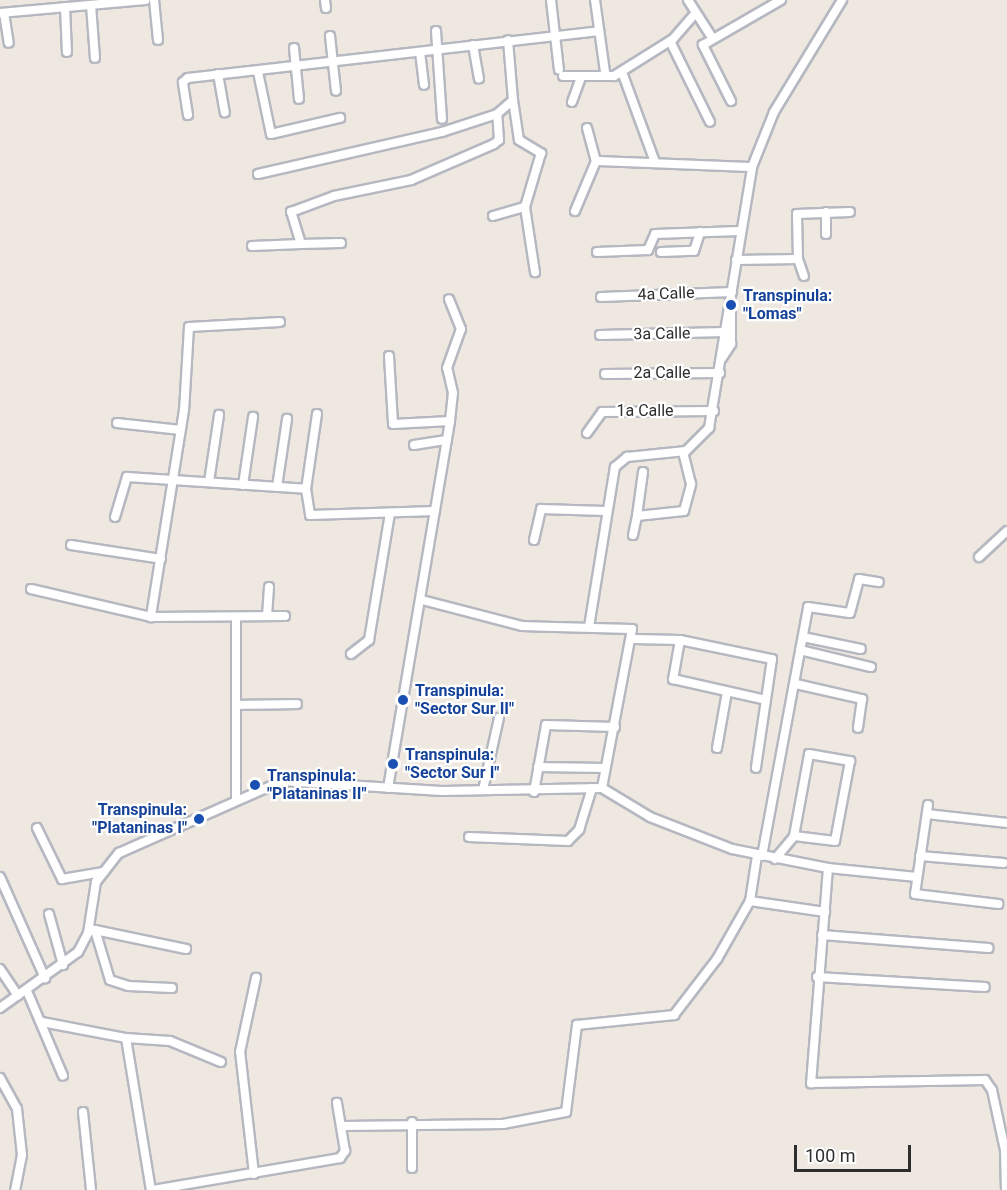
<!DOCTYPE html>
<html>
<head>
<meta charset="utf-8">
<style>
	body { margin:0 }
	#map { position:relative; width:1007px; height:1190px; overflow:hidden; background:#eee8e1; font-family:Roboto,sans-serif }
	div>[style] { position:absolute }
	.roads { filter:drop-shadow(2px 0 #b5b8c0) drop-shadow(-2px 0 #b5b8c0) drop-shadow(0 2px #b5b8c0) drop-shadow(0 -2px #b5b8c0) }
	.minor>* { height:8px; margin:-4px; padding:0 4px; transform-origin:4px; border-radius:4px; background:#fff }
	.dots>* { width:16px; height:16px; translate:-50% -50%; box-sizing:border-box; border:3px solid #fff; border-radius:50% }
	span { translate:-50% -50%; white-space:nowrap; text-align:center; line-height:1.15; -webkit-text-stroke:4.5px #fff; paint-order:stroke }
	.street-label { font-size:16px; color:#2e2e2e }
	.transit-label { font-size:16px; color:#164399; font-weight:700 }
	.left { translate:0 -50%; text-align:left }
	.right { translate:-100% -50%; text-align:right }
	.scale { position:absolute; left:794px; top:1145px; width:117px; height:27px; box-sizing:border-box; border:3px solid #2e2e2e; border-top:0; padding-left:8px; font-size:18px; line-height:21px; white-space:nowrap; color:#2e2e2e; -webkit-text-stroke:4px #fff; paint-order:stroke }
</style>
</head>
<body>
<div id="map">
	<div class="roads">
		<div class="minor">
			<i style="left:154px;top:0;width:40px;rotate:84.3deg"></i>
			<i style="left:325px;top:0;width:8px;rotate:83deg"></i>
			<i style="left:551px;top:0;width:70px;rotate:83.5deg"></i>
			<i style="left:595px;top:0;width:73px;rotate:82.1deg"></i>
			<i style="left:688px;top:0;width:43px;rotate:57.4deg"></i>
			<i style="left:91px;top:5px;width:53px;rotate:85.7deg"></i>
			<i style="left:65px;top:7px;width:45px;rotate:87.5deg"></i>
			<i style="left:0;top:13px;width:146px;rotate:-5.1deg"></i>
			<i style="left:4px;top:13px;width:30px;rotate:81deg"></i>
			<i style="left:436px;top:31px;width:88px;rotate:86.1deg"></i>
			<i style="left:330px;top:36px;width:55px;rotate:83.8deg"></i>
			<i style="left:670px;top:41px;width:90px;rotate:63.7deg"></i>
			<i style="left:473px;top:45px;width:34px;rotate:80deg"></i>
			<i style="left:294px;top:48px;width:51px;rotate:84.4deg"></i>
			<i style="left:420px;top:52px;width:33px;rotate:83deg"></i>
			<i style="left:258px;top:72px;width:63px;rotate:78.2deg"></i>
			<i style="left:271px;top:134px;width:71px;rotate:-13.1deg"></i>
			<i style="left:622px;top:72px;width:96px;rotate:69.9deg"></i>
			<i style="left:218px;top:74px;width:39px;rotate:80deg"></i>
			<i style="left:563px;top:76px;width:51px"></i>
			<i style="left:614px;top:76px;width:70px;rotate:-32.1deg"></i>
			<i style="left:673px;top:39px;width:32px;rotate:-49deg"></i>
			<i style="left:513px;top:100px;width:40px;rotate:81.5deg"></i>
			<i style="left:519px;top:140px;width:26px;rotate:31deg"></i>
			<i style="left:541px;top:153px;width:56px;rotate:106.5deg"></i>
			<i style="left:525px;top:207px;width:66px;rotate:81.3deg"></i>
			<i style="left:731px;top:101px;width:63px;rotate:-116.6deg"></i>
			<i style="left:703px;top:45px;width:90px;rotate:-30deg"></i>
			<i style="left:572px;top:102px;width:27px;rotate:-70deg"></i>
			<i style="left:188px;top:115px;width:33px;rotate:-99deg"></i>
			<i style="left:183px;top:82px;width:6px;rotate:-39deg"></i>
			<i style="left:188px;top:78px;width:414px;rotate:-6.5deg"></i>
			<i style="left:587px;top:128px;width:34px;rotate:75deg"></i>
			<i style="left:258px;top:174px;width:189px;rotate:-12.9deg"></i>
			<i style="left:442px;top:132px;width:58px;rotate:-18.1deg"></i>
			<i style="left:497px;top:114px;width:21px;rotate:-41deg"></i>
			<i style="left:513px;top:100px;width:60px;rotate:-94.8deg"></i>
			<i style="left:575px;top:211px;width:54px;rotate:-67.2deg"></i>
			<i style="left:596px;top:161px;width:156px;rotate:2.2deg"></i>
			<i style="left:826px;top:212px;width:22px;rotate:90deg"></i>
			<i style="left:493px;top:216px;width:33px;rotate:-16deg"></i>
			<i style="left:301px;top:244px;width:40px;rotate:-1.4deg"></i>
			<i style="left:252px;top:246px;width:49px;rotate:-2.3deg"></i>
			<i style="left:301px;top:244px;width:34px;rotate:-107deg"></i>
			<i style="left:291px;top:212px;width:46px;rotate:-20.4deg"></i>
			<i style="left:334px;top:196px;width:79px;rotate:-11.7deg"></i>
			<i style="left:411px;top:180px;width:90px;rotate:-23.4deg"></i>
			<i style="left:494px;top:144px;width:6px;rotate:-39deg"></i>
			<i style="left:499px;top:140px;width:26px;rotate:-94deg"></i>
			<i style="left:597px;top:252px;width:51px;rotate:-2.2deg"></i>
			<i style="left:648px;top:250px;width:17px;rotate:-66deg"></i>
			<i style="left:655px;top:234px;width:84px;rotate:-2deg"></i>
			<i style="left:661px;top:252px;width:33px;rotate:-2deg"></i>
			<i style="left:694px;top:251px;width:20px;rotate:-72deg"></i>
			<i style="left:798px;top:259px;width:18px;rotate:71deg"></i>
			<i style="left:736px;top:260px;width:62px;rotate:-0.9deg"></i>
			<i style="left:798px;top:259px;width:45px;rotate:-91.3deg"></i>
			<i style="left:797px;top:214px;width:53px;rotate:-2.2deg"></i>
			<i style="left:601px;top:297px;width:131px;rotate:-2.2deg"></i>
			<i style="left:280px;top:322px;width:91px;rotate:176.9deg"></i>
			<i style="left:189px;top:327px;width:83px;rotate:93.4deg"></i>
			<i style="left:184px;top:410px;width:210px;rotate:99.1deg"></i>
			<i style="left:151px;top:617px;width:134px;rotate:-0.4deg"></i>
			<i style="left:600px;top:335px;width:124px;rotate:-1.4deg"></i>
			<i style="left:389px;top:356px;width:68px;rotate:86.6deg"></i>
			<i style="left:393px;top:424px;width:57px;rotate:-3deg"></i>
			<i style="left:722px;top:358px;width:17px;rotate:-57deg"></i>
			<i style="left:731px;top:344px;width:32px;rotate:-90deg"></i>
			<i style="left:605px;top:374px;width:115px;rotate:-0.5deg"></i>
			<i style="left:317px;top:414px;width:76px;rotate:98.3deg"></i>
			<i style="left:306px;top:489px;width:26px;rotate:81deg"></i>
			<i style="left:310px;top:515px;width:125px;rotate:-1.8deg"></i>
			<i style="left:117px;top:423px;width:64px;rotate:6.2deg"></i>
			<i style="left:587px;top:433px;width:26px;rotate:-54deg"></i>
			<i style="left:602px;top:412px;width:112px;rotate:-0.5deg"></i>
			<i style="left:414px;top:445px;width:33px;rotate:-9deg"></i>
			<i style="left:643px;top:472px;width:44px;rotate:97.8deg"></i>
			<i style="left:637px;top:516px;width:47px;rotate:-6.1deg"></i>
			<i style="left:684px;top:511px;width:28px;rotate:-75deg"></i>
			<i style="left:691px;top:484px;width:33px;rotate:-104deg"></i>
			<i style="left:209px;top:482px;width:68px;rotate:-81.5deg"></i>
			<i style="left:243px;top:485px;width:69px;rotate:-81.6deg"></i>
			<i style="left:277px;top:487px;width:69px;rotate:-81.6deg"></i>
			<i style="left:115px;top:517px;width:42px;rotate:-73.3deg"></i>
			<i style="left:127px;top:477px;width:179px;rotate:3.8deg"></i>
			<i style="left:633px;top:535px;width:19px;rotate:-78deg"></i>
			<i style="left:534px;top:540px;width:32px;rotate:-77deg"></i>
			<i style="left:541px;top:509px;width:64px;rotate:1.8deg"></i>
			<i style="left:71px;top:545px;width:91px;rotate:8.8deg"></i>
			<i style="left:979px;top:557px;width:38px;rotate:-43deg"></i>
			<i style="left:31px;top:589px;width:123px;rotate:13.1deg"></i>
			<i style="left:422px;top:600px;width:103px;rotate:14.6deg"></i>
			<i style="left:522px;top:626px;width:110px;rotate:1.6deg"></i>
			<i style="left:632px;top:629px;width:162px;rotate:100.7deg"></i>
			<i style="left:267px;top:616px;width:29px;rotate:-86deg"></i>
			<i style="left:236px;top:618px;width:180px;rotate:90deg"></i>
			<i style="left:589px;top:627px;width:162px;rotate:-80.8deg"></i>
			<i style="left:615px;top:467px;width:16px;rotate:-40deg"></i>
			<i style="left:627px;top:457px;width:59px;rotate:-5.8deg"></i>
			<i style="left:686px;top:451px;width:33px;rotate:-45deg"></i>
			<i style="left:709px;top:428px;width:265px;rotate:-80.6deg"></i>
			<i style="left:752px;top:167px;width:59px;rotate:-68.2deg"></i>
			<i style="left:774px;top:112px;width:131px;rotate:-58.7deg"></i>
			<i style="left:803px;top:637px;width:59px;rotate:11.7deg"></i>
			<i style="left:634px;top:639px;width:46px;rotate:1.2deg"></i>
			<i style="left:680px;top:640px;width:94px;rotate:11.7deg"></i>
			<i style="left:772px;top:659px;width:110px;rotate:98.4deg"></i>
			<i style="left:680px;top:640px;width:40px;rotate:100deg"></i>
			<i style="left:673px;top:679px;width:95px;rotate:12.7deg"></i>
			<i style="left:800px;top:650px;width:73px;rotate:13.5deg"></i>
			<i style="left:351px;top:654px;width:23px;rotate:-38deg"></i>
			<i style="left:369px;top:640px;width:129px;rotate:-80.6deg"></i>
			<i style="left:796px;top:684px;width:68px;rotate:12.8deg"></i>
			<i style="left:862px;top:699px;width:29px;rotate:98deg"></i>
			<i style="left:236px;top:705px;width:61px;rotate:-0.9deg"></i>
			<i style="left:717px;top:748px;width:57px;rotate:-79.9deg"></i>
			<i style="left:538px;top:767px;width:67px;rotate:0.9deg"></i>
			<i style="left:388px;top:788px;width:372px;rotate:-80.4deg"></i>
			<i style="left:450px;top:421px;width:28px;rotate:-84deg"></i>
			<i style="left:453px;top:393px;width:26px;rotate:-103deg"></i>
			<i style="left:447px;top:368px;width:41px;rotate:-70.3deg"></i>
			<i style="left:461px;top:329px;width:32px;rotate:-112deg"></i>
			<i style="left:483px;top:790px;width:74px;rotate:-77.5deg"></i>
			<i style="left:534px;top:792px;width:68px;rotate:-79.8deg"></i>
			<i style="left:546px;top:725px;width:69px;rotate:1.7deg"></i>
			<i style="left:928px;top:805px;width:90px;rotate:98.3deg"></i>
			<i style="left:915px;top:894px;width:84px;rotate:6.9deg"></i>
			<i style="left:927px;top:814px;width:81px;rotate:6.4deg"></i>
			<i style="left:37px;top:828px;width:57px;rotate:63.9deg"></i>
			<i style="left:62px;top:879px;width:42px;rotate:-9.7deg"></i>
			<i style="left:469px;top:837px;width:99px;rotate:2.3deg"></i>
			<i style="left:568px;top:841px;width:16px;rotate:-45deg"></i>
			<i style="left:579px;top:830px;width:44px;rotate:-72.8deg"></i>
			<i style="left:762px;top:856px;width:253px;rotate:-79.5deg"></i>
			<i style="left:808px;top:607px;width:42px;rotate:8.1deg"></i>
			<i style="left:850px;top:613px;width:35px;rotate:-75deg"></i>
			<i style="left:859px;top:579px;width:20px;rotate:9deg"></i>
			<i style="left:920px;top:856px;width:84px;rotate:4.8deg"></i>
			<i style="left:775px;top:859px;width:30px;rotate:-50deg"></i>
			<i style="left:794px;top:836px;width:83px;rotate:-79.6deg"></i>
			<i style="left:809px;top:754px;width:42px;rotate:9.7deg"></i>
			<i style="left:850px;top:761px;width:81px;rotate:100.6deg"></i>
			<i style="left:835px;top:841px;width:41px;rotate:-173deg"></i>
			<i style="left:828px;top:868px;width:216px;rotate:94.5deg"></i>
			<i style="left:811px;top:1083px;width:174px;rotate:-1deg"></i>
			<i style="left:985px;top:1080px;width:12px;rotate:55deg"></i>
			<i style="left:992px;top:1090px;width:61px;rotate:77.8deg"></i>
			<i style="left:1005px;top:1150px;width:40px;rotate:88.6deg"></i>
			<i style="left:0;top:877px;width:111px;rotate:66deg"></i>
			<i style="left:750px;top:901px;width:76px;rotate:8.3deg"></i>
			<i style="left:49px;top:914px;width:53px;rotate:74.6deg"></i>
			<i style="left:89px;top:929px;width:6px;rotate:9deg"></i>
			<i style="left:95px;top:930px;width:52px;rotate:73.3deg"></i>
			<i style="left:110px;top:980px;width:19px;rotate:18deg"></i>
			<i style="left:128px;top:986px;width:44px;rotate:2.6deg"></i>
			<i style="left:95px;top:930px;width:93px;rotate:11.8deg"></i>
			<i style="left:822px;top:935px;width:167px;rotate:4.5deg"></i>
			<i style="left:0;top:969px;width:32px;rotate:56deg"></i>
			<i style="left:817px;top:977px;width:168px;rotate:3.4deg"></i>
			<i style="left:27px;top:991px;width:92px;rotate:67deg"></i>
			<i style="left:0;top:1008px;width:96px;rotate:-35.7deg"></i>
			<i style="left:78px;top:952px;width:21px;rotate:-62deg"></i>
			<i style="left:88px;top:933px;width:52px;rotate:-81.1deg"></i>
			<i style="left:96px;top:882px;width:37px;rotate:-52deg"></i>
			<i style="left:119px;top:853px;width:178px;rotate:-23.8deg"></i>
			<i style="left:282px;top:781px;width:160px;rotate:3.6deg"></i>
			<i style="left:442px;top:791px;width:160px;rotate:-1.1deg"></i>
			<i style="left:602px;top:788px;width:56px;rotate:31.1deg"></i>
			<i style="left:650px;top:817px;width:88px;rotate:21.3deg"></i>
			<i style="left:732px;top:849px;width:98px;rotate:11.2deg"></i>
			<i style="left:828px;top:868px;width:89px;rotate:5.8deg"></i>
			<i style="left:42px;top:1022px;width:86px;rotate:10.8deg"></i>
			<i style="left:126px;top:1038px;width:44px;rotate:3.9deg"></i>
			<i style="left:170px;top:1041px;width:55px;rotate:22.4deg"></i>
			<i style="left:126px;top:1038px;width:154px;rotate:80.7deg"></i>
			<i style="left:0;top:1078px;width:35px;rotate:61deg"></i>
			<i style="left:17px;top:1109px;width:46px;rotate:83.8deg"></i>
			<i style="left:22px;top:1155px;width:36px;rotate:101deg"></i>
			<i style="left:83px;top:1112px;width:78px;rotate:84.1deg"></i>
			<i style="left:344px;top:1126px;width:159px;rotate:-0.7deg"></i>
			<i style="left:503px;top:1124px;width:64px;rotate:-10.8deg"></i>
			<i style="left:566px;top:1112px;width:88px;rotate:-82.8deg"></i>
			<i style="left:577px;top:1025px;width:98px;rotate:-5.9deg"></i>
			<i style="left:674px;top:1015px;width:71px;rotate:-52.5deg"></i>
			<i style="left:717px;top:959px;width:67px;rotate:-60.4deg"></i>
			<i style="left:750px;top:901px;width:46px;rotate:-81.2deg"></i>
			<i style="left:412px;top:1168px;width:46px;rotate:-90deg"></i>
			<i style="left:254px;top:1174px;width:123px;rotate:-96.5deg"></i>
			<i style="left:240px;top:1052px;width:76px;rotate:-77.8deg"></i>
			<i style="left:153px;top:1190px;width:190px;rotate:-9.7deg"></i>
			<i style="left:340px;top:1158px;width:9px;rotate:-54deg"></i>
			<i style="left:345px;top:1151px;width:49px;rotate:-99.5deg"></i>
		</div>
	</div>
	<div class="dots">
		<i style="left:731px;top:305px;background:#1a4fb4"></i>
		<i style="left:403px;top:700px;background:#1a4fb4"></i>
		<i style="left:393px;top:764px;background:#1a4fb4"></i>
		<i style="left:255px;top:785px;background:#1a4fb4"></i>
		<i style="left:199px;top:819px;background:#1a4fb4"></i>
	</div>
	<div class="street-label">
		<span style="left:666px;top:294px;rotate:-2deg">4a Calle</span>
		<span style="left:662px;top:334px;rotate:-1deg">3a Calle</span>
		<span style="left:662px;top:373px">2a Calle</span>
		<span style="left:645px;top:411px">1a Calle</span>
	</div>
	<div class="transit-label">
		<span class="left" style="left:743px;top:305px">Transpinula:<br>"Lomas"</span>
		<span class="left" style="left:415px;top:700px">Transpinula:<br>"Sector Sur II"</span>
		<span class="left" style="left:405px;top:764px">Transpinula:<br>"Sector Sur I"</span>
		<span class="left" style="left:267px;top:785px">Transpinula:<br>"Plataninas II"</span>
		<span class="right" style="left:187px;top:819px">Transpinula:<br>"Plataninas I"</span>
	</div>
	<div class="scale">100 m</div>
</div>
</body>
</html>
